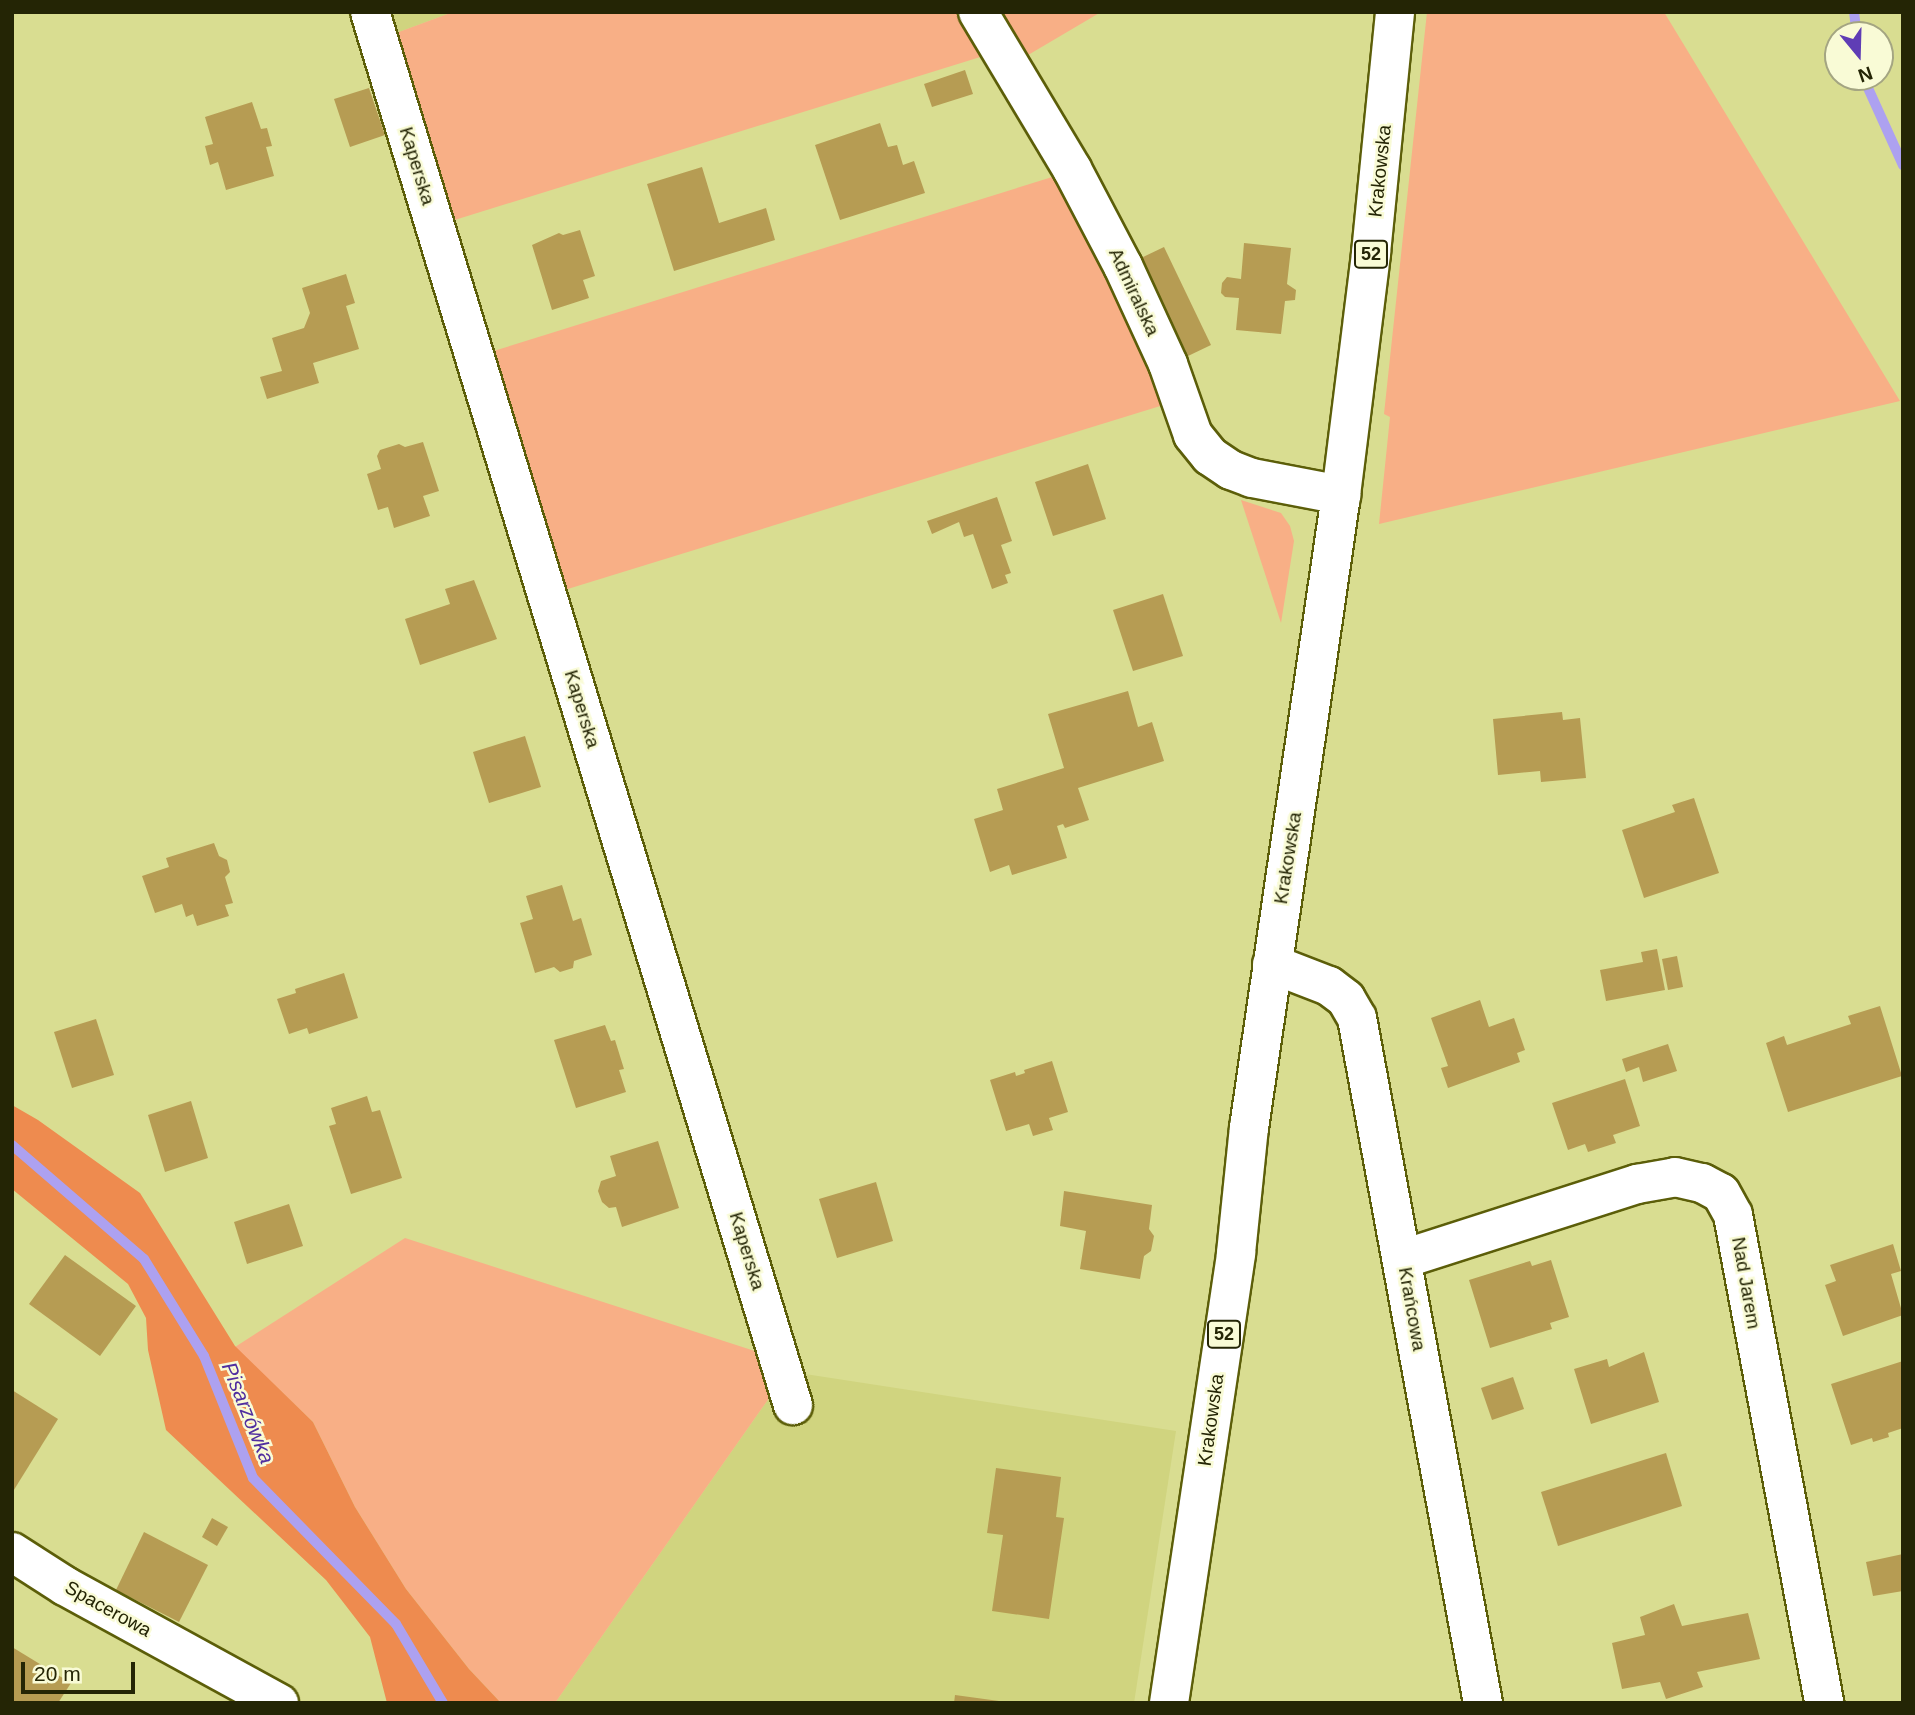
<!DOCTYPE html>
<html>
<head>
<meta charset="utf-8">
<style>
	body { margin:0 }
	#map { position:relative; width:1915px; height:1715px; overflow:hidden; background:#d9dd91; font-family:Arial,sans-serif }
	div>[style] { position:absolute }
	.built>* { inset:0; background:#d0d47f }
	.green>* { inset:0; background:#f8af86 }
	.forest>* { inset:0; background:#ee8b4f }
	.stream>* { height:10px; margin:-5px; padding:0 5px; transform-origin:5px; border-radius:5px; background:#ada1f0 }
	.building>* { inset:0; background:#b69c53 }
	.roads { filter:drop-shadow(2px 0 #5c5e09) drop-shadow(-2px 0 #5c5e09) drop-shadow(0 2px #5c5e09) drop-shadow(0 -2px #5c5e09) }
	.minor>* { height:38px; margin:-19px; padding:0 19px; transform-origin:19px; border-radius:19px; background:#fff }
	.major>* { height:38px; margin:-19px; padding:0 19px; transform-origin:19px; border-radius:19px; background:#fff }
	span { translate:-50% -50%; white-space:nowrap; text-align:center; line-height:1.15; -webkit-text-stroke:5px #f9fbd6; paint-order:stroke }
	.shield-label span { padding:2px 5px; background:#f9fbd6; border:2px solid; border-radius:5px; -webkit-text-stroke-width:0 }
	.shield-label { font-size:18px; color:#242505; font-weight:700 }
	.street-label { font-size:19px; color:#242505 }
	.water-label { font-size:21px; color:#502e9f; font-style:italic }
	.frame { position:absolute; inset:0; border:14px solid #242505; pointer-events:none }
	.north { position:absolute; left:1824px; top:21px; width:70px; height:70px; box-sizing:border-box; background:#f9fbd6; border:2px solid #a4a582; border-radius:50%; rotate:161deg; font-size:19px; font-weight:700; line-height:28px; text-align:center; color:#242505 }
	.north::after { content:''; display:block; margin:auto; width:24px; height:32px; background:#5f3db5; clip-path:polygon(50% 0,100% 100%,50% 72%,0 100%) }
	.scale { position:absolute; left:21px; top:1662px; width:114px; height:32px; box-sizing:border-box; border:4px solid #242505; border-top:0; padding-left:9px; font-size:21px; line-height:24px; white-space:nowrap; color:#242505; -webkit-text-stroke:5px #f9fbd6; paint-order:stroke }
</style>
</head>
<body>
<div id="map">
	<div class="built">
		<i style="clip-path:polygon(380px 12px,453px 12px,388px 36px)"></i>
		<i style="clip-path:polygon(792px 1372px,1176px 1431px,1134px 1703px,555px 1703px,779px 1384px)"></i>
	</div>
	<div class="green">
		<i style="clip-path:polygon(453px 12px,965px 12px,990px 54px,445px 223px,388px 36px)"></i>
		<i style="clip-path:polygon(995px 12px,1101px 12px,1023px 58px)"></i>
		<i style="clip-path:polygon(1427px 12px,1664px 12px,1900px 401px,1379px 524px,1390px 417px,1384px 414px)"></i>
		<i style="clip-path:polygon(1065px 173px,1170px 403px,558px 592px,484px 354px)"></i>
		<i style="clip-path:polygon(1241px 500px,1281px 513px,1290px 526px,1294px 541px,1281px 623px)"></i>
		<i style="clip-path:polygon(405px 1238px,770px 1356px,779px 1384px,555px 1703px,501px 1703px,469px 1669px,406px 1589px,355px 1507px,313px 1422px,235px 1347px)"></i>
	</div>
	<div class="forest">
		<i style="clip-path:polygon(12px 1105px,38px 1120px,140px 1193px,235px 1346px,313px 1422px,355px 1507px,406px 1589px,469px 1669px,501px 1703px,387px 1703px,370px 1637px,326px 1580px,166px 1430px,148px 1350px,146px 1318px,128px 1284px,12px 1189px)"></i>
	</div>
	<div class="stream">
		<i style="left:1854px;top:12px;width:23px;rotate:83deg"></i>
		<i style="left:1863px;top:77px;width:97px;rotate:65.6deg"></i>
		<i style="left:12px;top:1145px;width:174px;rotate:40.8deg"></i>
		<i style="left:144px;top:1259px;width:114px;rotate:58.3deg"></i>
		<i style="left:204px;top:1356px;width:131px;rotate:68.1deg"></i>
		<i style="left:253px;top:1478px;width:204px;rotate:45.6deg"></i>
		<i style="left:396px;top:1624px;width:92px;rotate:59.3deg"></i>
	</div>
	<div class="building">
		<i style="clip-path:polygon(965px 70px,973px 94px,932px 107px,924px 84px)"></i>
		<i style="clip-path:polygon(369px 88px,385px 135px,350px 147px,334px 99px)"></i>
		<i style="clip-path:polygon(252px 102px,261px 129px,267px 128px,272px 146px,266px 147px,274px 176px,226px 190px,218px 162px,210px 165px,205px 146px,213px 144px,205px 117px)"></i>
		<i style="clip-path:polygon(880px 123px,888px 147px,897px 145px,903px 165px,914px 161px,925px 193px,840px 220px,815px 145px)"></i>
		<i style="clip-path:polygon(702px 167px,719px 223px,766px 208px,775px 240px,674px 271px,647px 184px)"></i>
		<i style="clip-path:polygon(580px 230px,595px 276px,583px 280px,589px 298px,552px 310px,532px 245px,559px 233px,563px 235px)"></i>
		<i style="clip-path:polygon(1244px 243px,1291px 248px,1287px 284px,1296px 290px,1295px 300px,1285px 301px,1281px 334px,1236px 330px,1239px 298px,1225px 297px,1221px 293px,1222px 283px,1227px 277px,1241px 279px)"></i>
		<i style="clip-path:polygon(1164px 247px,1211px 345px,1188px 356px,1141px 258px)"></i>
		<i style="clip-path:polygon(346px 274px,355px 303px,346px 306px,359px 349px,313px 363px,319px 383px,267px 399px,260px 377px,282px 371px,272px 338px,304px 328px,310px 313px,302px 288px)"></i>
		<i style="clip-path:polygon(423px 442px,439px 491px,423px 496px,430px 516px,394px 528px,388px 507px,378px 510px,367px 474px,381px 469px,377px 456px,380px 450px,399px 444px,405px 447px)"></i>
		<i style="clip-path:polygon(1088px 464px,1106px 519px,1053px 536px,1035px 482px)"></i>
		<i style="clip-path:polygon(997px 497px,1012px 541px,1001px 545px,1011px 573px,1005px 575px,1008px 583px,992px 589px,973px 534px,964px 537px,959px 522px,932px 534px,927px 521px)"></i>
		<i style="clip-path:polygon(474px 580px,497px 639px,420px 665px,405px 619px,450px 604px,445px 589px)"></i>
		<i style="clip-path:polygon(1163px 594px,1183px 656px,1133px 671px,1113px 610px)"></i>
		<i style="clip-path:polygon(1128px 691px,1138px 727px,1152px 722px,1164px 761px,1078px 788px,1089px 820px,1065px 828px,1063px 824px,1057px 826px,1067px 858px,1012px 875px,1009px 865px,990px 872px,974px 819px,1003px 810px,997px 789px,1064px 768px,1048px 714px)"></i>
		<i style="clip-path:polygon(1562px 712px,1563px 720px,1580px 718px,1586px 778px,1541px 782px,1540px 771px,1498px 775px,1493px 719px)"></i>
		<i style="clip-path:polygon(525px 736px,541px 787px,489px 803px,473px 752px)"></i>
		<i style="clip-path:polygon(1694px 798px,1719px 873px,1644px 898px,1622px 830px,1675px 812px,1672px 805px)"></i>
		<i style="clip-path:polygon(214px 843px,219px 856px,227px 860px,230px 872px,225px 877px,233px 903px,225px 905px,229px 916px,197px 926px,193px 914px,186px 917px,182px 904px,155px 913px,142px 876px,169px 867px,166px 858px)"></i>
		<i style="clip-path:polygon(562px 885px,573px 921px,581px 918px,592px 955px,574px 961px,573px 968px,560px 972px,554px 967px,535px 973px,520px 923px,533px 919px,526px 896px)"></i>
		<i style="clip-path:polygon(1657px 949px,1665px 990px,1606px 1001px,1600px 970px,1643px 962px,1641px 952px)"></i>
		<i style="clip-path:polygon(1677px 956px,1683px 987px,1668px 990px,1662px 959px)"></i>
		<i style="clip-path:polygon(344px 973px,358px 1018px,309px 1034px,307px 1028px,289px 1034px,277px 999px,296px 993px,295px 989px)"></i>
		<i style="clip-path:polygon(1480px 1000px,1489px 1027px,1514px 1018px,1525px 1050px,1517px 1053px,1520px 1062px,1448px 1088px,1441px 1068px,1448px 1066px,1431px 1018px)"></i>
		<i style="clip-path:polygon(1880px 1006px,1902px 1076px,1788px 1112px,1766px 1043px,1784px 1036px,1787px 1045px,1851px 1024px,1848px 1016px)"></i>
		<i style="clip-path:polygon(96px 1019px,114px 1075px,72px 1088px,54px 1032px)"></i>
		<i style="clip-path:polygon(605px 1025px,611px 1041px,615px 1040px,624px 1069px,619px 1070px,626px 1092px,576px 1108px,554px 1040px)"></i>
		<i style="clip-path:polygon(1668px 1044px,1677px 1071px,1643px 1082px,1639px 1067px,1626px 1072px,1622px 1059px)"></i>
		<i style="clip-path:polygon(1052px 1061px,1068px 1112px,1049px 1118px,1053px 1130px,1033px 1136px,1029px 1124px,1006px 1131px,990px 1080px,1015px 1072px,1016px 1076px,1025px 1073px,1024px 1070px)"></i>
		<i style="clip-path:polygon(1625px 1079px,1640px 1126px,1613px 1135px,1616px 1143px,1588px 1152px,1585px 1144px,1568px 1150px,1552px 1103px)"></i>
		<i style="clip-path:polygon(367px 1096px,372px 1112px,380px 1110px,402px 1178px,351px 1194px,329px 1126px,336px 1124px,331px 1108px)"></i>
		<i style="clip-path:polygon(191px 1101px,208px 1158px,165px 1172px,148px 1115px)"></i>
		<i style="clip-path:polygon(658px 1141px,679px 1208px,622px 1227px,616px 1207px,609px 1208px,602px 1202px,598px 1191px,601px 1181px,616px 1176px,610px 1156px)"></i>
		<i style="clip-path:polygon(876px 1182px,893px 1241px,837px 1258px,819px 1199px)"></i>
		<i style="clip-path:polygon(1064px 1191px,1152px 1205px,1149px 1229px,1154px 1236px,1151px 1251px,1144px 1256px,1140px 1279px,1080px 1269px,1086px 1231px,1060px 1226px)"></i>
		<i style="clip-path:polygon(289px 1204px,303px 1246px,247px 1264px,234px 1222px)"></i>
		<i style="clip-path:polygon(1893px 1244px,1901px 1271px,1891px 1274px,1903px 1315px,1843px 1336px,1825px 1285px,1836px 1281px,1830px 1265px)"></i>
		<i style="clip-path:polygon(65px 1255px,136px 1306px,100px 1356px,29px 1304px)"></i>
		<i style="clip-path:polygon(1551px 1260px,1569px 1317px,1550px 1323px,1552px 1329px,1490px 1348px,1469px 1280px,1530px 1261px,1532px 1266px)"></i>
		<i style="clip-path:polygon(1644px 1352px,1659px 1402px,1591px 1424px,1574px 1369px,1607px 1359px,1609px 1367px)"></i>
		<i style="clip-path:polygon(1903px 1361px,1903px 1428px,1888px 1433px,1889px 1437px,1873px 1442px,1872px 1438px,1851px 1445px,1831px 1384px)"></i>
		<i style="clip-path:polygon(1513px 1377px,1524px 1409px,1492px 1420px,1481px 1388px)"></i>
		<i style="clip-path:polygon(12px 1390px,58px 1419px,12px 1493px)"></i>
		<i style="clip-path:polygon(1666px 1453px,1682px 1506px,1558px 1546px,1541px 1492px)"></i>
		<i style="clip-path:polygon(996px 1468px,1061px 1477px,1056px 1517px,1064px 1518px,1049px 1619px,992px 1611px,1003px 1535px,987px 1533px)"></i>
		<i style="clip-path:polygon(212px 1518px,228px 1527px,217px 1546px,202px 1537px)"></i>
		<i style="clip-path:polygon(144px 1532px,208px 1565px,179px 1622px,116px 1590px)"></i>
		<i style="clip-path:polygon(1903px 1554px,1903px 1591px,1873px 1596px,1866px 1562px)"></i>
		<i style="clip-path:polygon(1674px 1604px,1682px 1626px,1748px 1613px,1760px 1659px,1697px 1672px,1703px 1687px,1666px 1699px,1660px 1682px,1622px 1689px,1612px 1643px,1645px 1635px,1640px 1617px)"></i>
		<i style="clip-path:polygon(12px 1647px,71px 1683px,58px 1703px,12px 1703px)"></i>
		<i style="clip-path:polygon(955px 1695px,999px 1701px,999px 1703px,954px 1703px)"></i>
	</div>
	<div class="roads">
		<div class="minor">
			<i style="left:370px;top:12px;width:1456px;rotate:73.11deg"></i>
			<i style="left:978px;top:12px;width:183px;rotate:59.1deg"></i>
			<i style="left:1072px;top:169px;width:110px;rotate:62.3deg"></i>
			<i style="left:1123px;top:266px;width:108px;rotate:65.3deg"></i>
			<i style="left:1168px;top:364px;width:75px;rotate:70.6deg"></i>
			<i style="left:1193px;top:435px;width:27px;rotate:51deg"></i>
			<i style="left:1210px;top:456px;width:25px;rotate:34deg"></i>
			<i style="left:1231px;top:470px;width:22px;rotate:21deg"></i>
			<i style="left:1252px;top:478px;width:91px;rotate:10.8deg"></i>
			<i style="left:1272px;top:964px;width:61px;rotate:21.1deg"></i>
			<i style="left:1329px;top:986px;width:21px;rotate:37deg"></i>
			<i style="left:1346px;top:999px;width:22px;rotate:60deg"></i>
			<i style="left:1357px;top:1018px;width:696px;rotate:79.58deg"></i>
			<i style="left:1403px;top:1259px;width:246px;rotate:-17.8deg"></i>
			<i style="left:1637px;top:1184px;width:39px;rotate:-10deg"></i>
			<i style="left:1675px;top:1177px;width:28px;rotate:13deg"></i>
			<i style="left:1702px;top:1183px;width:21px;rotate:28deg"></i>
			<i style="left:1721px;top:1193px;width:25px;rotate:61deg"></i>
			<i style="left:1733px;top:1215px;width:496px;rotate:79.4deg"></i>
			<i style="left:12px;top:1552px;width:63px;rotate:32.7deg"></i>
			<i style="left:65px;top:1586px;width:244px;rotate:28.7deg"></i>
		</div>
		<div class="major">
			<i style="left:1169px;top:1703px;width:455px;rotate:-81.5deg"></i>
			<i style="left:1236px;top:1253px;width:126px;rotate:-84.1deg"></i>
			<i style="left:1249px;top:1128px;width:640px;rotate:-81.73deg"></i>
			<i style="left:1341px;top:495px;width:244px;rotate:-82.9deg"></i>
			<i style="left:1371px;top:253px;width:242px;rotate:-84.3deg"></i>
		</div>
	</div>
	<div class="shield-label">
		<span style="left:1371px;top:254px">52</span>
		<span style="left:1224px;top:1334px">52</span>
	</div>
	<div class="street-label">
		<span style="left:417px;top:166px;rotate:73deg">Kaperska</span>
		<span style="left:1380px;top:171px;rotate:-84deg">Krakowska</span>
		<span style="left:1134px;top:292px;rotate:65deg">Admiralska</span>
		<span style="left:582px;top:709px;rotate:73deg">Kaperska</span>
		<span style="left:1288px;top:858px;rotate:-81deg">Krakowska</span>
		<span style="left:747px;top:1251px;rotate:73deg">Kaperska</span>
		<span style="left:1746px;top:1283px;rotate:80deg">Nad Jarem</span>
		<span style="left:1412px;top:1309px;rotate:80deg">Krańcowa</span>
		<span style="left:1211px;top:1420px;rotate:-82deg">Krakowska</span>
		<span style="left:108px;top:1609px;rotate:29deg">Spacerowa</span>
	</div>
	<div class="water-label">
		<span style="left:248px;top:1413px;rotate:68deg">Pisarzówka</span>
	</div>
	<div class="frame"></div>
	<div class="north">N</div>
	<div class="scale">20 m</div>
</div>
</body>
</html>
